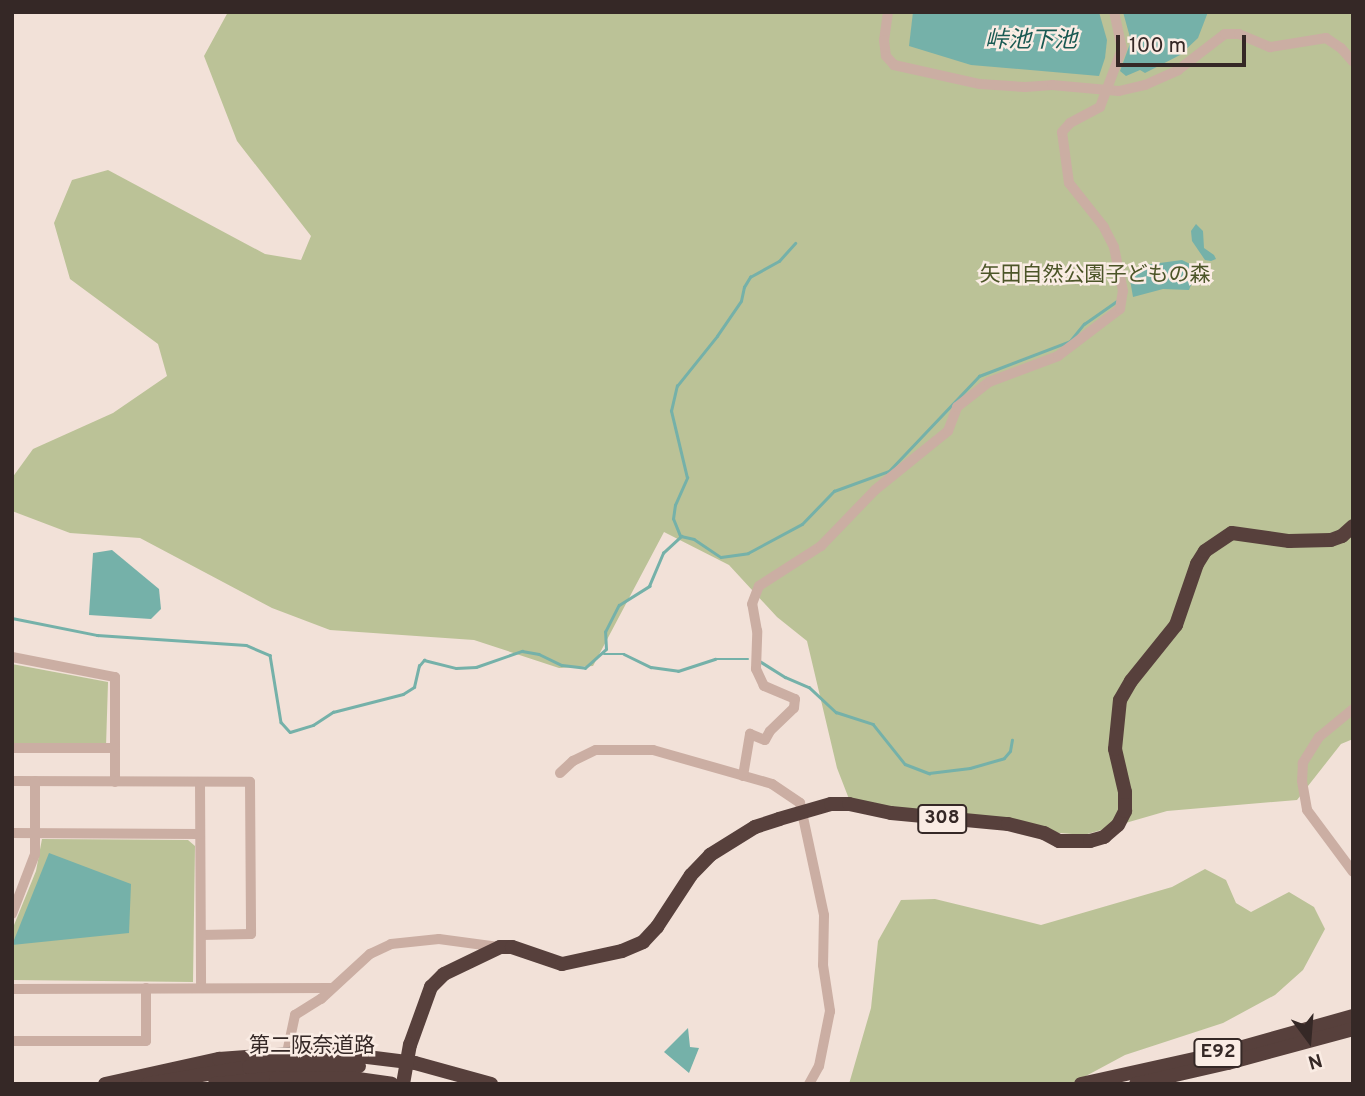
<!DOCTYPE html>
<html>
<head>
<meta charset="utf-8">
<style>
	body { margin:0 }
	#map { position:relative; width:1365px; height:1096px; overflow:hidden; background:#f2e1d8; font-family:Overpass,"Noto Sans JP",sans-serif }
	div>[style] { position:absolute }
	.green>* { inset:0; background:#bbc297 }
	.water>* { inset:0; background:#75b1a9 }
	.stream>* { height:2.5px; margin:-1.25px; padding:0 1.25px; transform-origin:1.25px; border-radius:1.25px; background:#75b1a9 }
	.minor>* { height:10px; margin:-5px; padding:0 5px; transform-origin:5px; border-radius:5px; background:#cbaea3 }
	.highway>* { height:14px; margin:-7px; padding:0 7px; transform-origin:7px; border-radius:7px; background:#57403c }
	.highway-bridge>* { height:14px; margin:-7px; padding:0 7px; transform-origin:7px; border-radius:7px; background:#57403c }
	span { translate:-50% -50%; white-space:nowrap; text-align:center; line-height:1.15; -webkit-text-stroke:5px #faece4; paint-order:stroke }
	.shield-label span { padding:2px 5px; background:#faece4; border:2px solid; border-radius:5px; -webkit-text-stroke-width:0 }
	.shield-label { font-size:19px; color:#352826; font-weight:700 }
	.park-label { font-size:21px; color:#4c5528 }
	.street-label { font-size:21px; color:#352826 }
	.water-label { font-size:23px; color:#195952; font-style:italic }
	.frame { position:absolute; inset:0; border:14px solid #352826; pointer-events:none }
	.north { position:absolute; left:1274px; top:1005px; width:70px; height:70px; -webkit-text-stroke:5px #faece4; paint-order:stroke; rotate:164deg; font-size:19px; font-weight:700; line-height:28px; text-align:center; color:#352826 }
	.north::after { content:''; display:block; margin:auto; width:24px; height:32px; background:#352826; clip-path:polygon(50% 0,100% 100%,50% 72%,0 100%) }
	.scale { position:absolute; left:1116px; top:35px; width:130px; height:32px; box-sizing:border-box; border:4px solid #352826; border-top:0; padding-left:9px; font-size:21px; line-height:24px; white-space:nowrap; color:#352826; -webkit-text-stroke:5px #faece4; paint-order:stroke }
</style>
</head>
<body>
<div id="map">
	<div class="green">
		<i style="clip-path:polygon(228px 12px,1353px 12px,1353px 739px,1341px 744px,1297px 800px,1167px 811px,1084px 835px,956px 824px,849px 799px,837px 768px,807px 641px,777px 617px,729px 565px,664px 532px,593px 666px,559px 668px,474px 640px,330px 630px,272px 608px,140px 538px,70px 533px,12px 511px,12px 478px,33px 449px,113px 413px,167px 376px,158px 344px,70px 279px,54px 223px,72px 180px,108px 170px,265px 254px,301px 260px,311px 236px,237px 141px,204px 56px)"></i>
		<i style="clip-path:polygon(12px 664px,108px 682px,106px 746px,12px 745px)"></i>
		<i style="clip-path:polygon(42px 839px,188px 840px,195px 846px,193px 982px,12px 980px,12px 930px,36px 871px)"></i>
		<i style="clip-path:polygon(1205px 869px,1226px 880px,1236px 903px,1251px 912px,1289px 892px,1314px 907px,1325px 929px,1303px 970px,1275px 995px,1223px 1023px,1125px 1055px,1071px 1084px,849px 1084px,871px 1008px,878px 941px,901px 900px,935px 899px,1041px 925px,1172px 887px)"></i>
	</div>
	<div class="water">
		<i style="clip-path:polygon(913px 12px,1099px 12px,1107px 40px,1105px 58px,1099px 76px,971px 65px,909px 46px)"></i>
		<i style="clip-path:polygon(1123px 12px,1208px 12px,1198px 38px,1180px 55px,1145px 73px,1140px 70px,1126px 76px,1120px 71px,1131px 41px)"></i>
		<i style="clip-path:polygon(1196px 224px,1203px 231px,1204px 248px,1214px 255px,1216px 259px,1211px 261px,1205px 260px,1192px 241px,1191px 231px)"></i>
		<i style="clip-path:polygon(1182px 260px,1190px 264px,1193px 280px,1189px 290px,1163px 289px,1133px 297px,1129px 274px,1145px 265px)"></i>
		<i style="clip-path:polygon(112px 550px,159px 589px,161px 609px,151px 619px,89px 615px,93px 553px)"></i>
		<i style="clip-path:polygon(49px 853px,131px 884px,129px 933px,12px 945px)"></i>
		<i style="clip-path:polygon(688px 1028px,690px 1047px,699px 1048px,689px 1073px,664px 1052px)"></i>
	</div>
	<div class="stream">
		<i style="left:680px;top:536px;width:18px;rotate:-112deg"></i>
		<i style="left:673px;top:519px;width:14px;rotate:-82deg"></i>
		<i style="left:675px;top:505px;width:30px;rotate:-66deg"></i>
		<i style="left:687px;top:478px;width:69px;rotate:-103.4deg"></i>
		<i style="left:671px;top:411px;width:26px;rotate:-77deg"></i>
		<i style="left:677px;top:386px;width:64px;rotate:-51.3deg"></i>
		<i style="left:717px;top:336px;width:42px;rotate:-55.6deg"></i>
		<i style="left:741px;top:301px;width:14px;rotate:-78deg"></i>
		<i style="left:744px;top:287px;width:12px;rotate:-59deg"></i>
		<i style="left:750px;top:277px;width:33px;rotate:-29deg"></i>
		<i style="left:779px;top:261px;width:24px;rotate:-48deg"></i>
		<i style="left:12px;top:618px;width:87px;rotate:11.3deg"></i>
		<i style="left:97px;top:635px;width:149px;rotate:3.8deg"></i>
		<i style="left:246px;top:645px;width:26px;rotate:23deg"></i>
		<i style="left:270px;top:655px;width:68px;rotate:80.7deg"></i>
		<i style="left:281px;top:722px;width:13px;rotate:48deg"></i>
		<i style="left:290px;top:732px;width:24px;rotate:-17deg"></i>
		<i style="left:313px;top:725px;width:24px;rotate:-33deg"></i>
		<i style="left:333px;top:712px;width:72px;rotate:-14.4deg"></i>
		<i style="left:403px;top:694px;width:13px;rotate:-32deg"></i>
		<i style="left:414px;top:687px;width:22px;rotate:-77deg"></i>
		<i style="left:419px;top:666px;width:8px;rotate:-50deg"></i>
		<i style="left:424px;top:660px;width:33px;rotate:14deg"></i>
		<i style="left:456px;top:668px;width:20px;rotate:-3deg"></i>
		<i style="left:476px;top:667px;width:49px;rotate:-19.2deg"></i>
		<i style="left:522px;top:651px;width:17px;rotate:10deg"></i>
		<i style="left:539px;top:654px;width:25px;rotate:26deg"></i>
		<i style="left:562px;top:665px;width:23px;rotate:7deg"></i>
		<i style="left:585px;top:668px;width:28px;rotate:-42deg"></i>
		<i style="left:606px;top:649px;width:17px;rotate:-93deg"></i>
		<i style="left:605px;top:632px;width:30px;rotate:-63deg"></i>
		<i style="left:619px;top:605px;width:36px;rotate:-32deg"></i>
		<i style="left:649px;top:586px;width:36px;rotate:-67deg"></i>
		<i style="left:663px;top:553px;width:25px;rotate:-43deg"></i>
		<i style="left:681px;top:536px;width:13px;rotate:13deg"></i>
		<i style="left:694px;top:539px;width:32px;rotate:34deg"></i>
		<i style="left:721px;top:557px;width:27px;rotate:-8deg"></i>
		<i style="left:748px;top:553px;width:61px;rotate:-28.2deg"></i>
		<i style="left:802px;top:524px;width:46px;rotate:-45.9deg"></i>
		<i style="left:834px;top:491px;width:59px;rotate:-20deg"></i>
		<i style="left:889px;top:471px;width:131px;rotate:-46.5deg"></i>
		<i style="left:979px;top:376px;width:97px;rotate:-21deg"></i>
		<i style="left:1070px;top:341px;width:22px;rotate:-51deg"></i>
		<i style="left:1084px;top:324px;width:40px;rotate:-34.9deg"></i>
		<i style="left:604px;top:654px;width:20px"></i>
		<i style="left:624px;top:654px;width:30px;rotate:26deg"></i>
		<i style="left:651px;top:667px;width:27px;rotate:8deg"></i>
		<i style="left:678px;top:671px;width:39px;rotate:-18deg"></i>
		<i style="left:715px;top:659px;width:33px"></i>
		<i style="left:758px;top:660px;width:32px;rotate:32deg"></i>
		<i style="left:785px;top:677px;width:26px;rotate:23deg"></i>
		<i style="left:809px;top:687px;width:37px;rotate:43deg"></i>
		<i style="left:836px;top:712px;width:39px;rotate:18deg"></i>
		<i style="left:873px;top:724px;width:51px;rotate:51.3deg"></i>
		<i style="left:905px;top:764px;width:26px;rotate:21deg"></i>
		<i style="left:929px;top:773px;width:41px;rotate:-7deg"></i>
		<i style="left:970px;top:768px;width:35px;rotate:-16deg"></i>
		<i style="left:1004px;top:758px;width:9px;rotate:-49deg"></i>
		<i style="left:1010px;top:751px;width:11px;rotate:-80deg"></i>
	</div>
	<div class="minor">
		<i style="left:888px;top:12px;width:28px;rotate:98deg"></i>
		<i style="left:884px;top:40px;width:16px;rotate:83deg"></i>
		<i style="left:886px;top:56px;width:12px;rotate:48deg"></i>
		<i style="left:894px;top:65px;width:88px;rotate:12.5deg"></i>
		<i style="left:980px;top:84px;width:45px;rotate:3.8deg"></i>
		<i style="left:1025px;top:87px;width:27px;rotate:-4deg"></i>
		<i style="left:1052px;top:85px;width:67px;rotate:5.1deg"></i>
		<i style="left:1119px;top:91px;width:27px;rotate:-13deg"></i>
		<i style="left:1145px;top:85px;width:36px;rotate:-24deg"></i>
		<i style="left:1178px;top:70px;width:59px;rotate:-37.5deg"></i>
		<i style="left:1225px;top:34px;width:14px"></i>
		<i style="left:1239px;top:34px;width:34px;rotate:23deg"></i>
		<i style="left:1270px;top:47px;width:57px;rotate:-9.1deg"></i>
		<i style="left:1326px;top:38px;width:18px;rotate:34deg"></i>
		<i style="left:1341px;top:48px;width:18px;rotate:49deg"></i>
		<i style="left:12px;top:657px;width:105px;rotate:11deg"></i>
		<i style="left:115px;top:677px;width:105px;rotate:90deg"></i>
		<i style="left:1353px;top:709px;width:44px;rotate:140.5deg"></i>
		<i style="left:1319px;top:737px;width:31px;rotate:122deg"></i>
		<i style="left:1303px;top:763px;width:18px;rotate:93deg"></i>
		<i style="left:1302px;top:781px;width:29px;rotate:80deg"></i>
		<i style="left:1307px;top:810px;width:77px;rotate:53.4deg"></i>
		<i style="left:12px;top:748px;width:103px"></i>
		<i style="left:560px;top:773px;width:18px;rotate:-43deg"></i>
		<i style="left:573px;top:761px;width:25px;rotate:-26deg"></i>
		<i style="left:596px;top:750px;width:57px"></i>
		<i style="left:653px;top:750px;width:124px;rotate:15.9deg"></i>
		<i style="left:772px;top:784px;width:34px;rotate:34deg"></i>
		<i style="left:800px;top:803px;width:115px;rotate:77.9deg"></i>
		<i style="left:824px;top:915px;width:50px;rotate:91.1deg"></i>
		<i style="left:823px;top:965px;width:47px;rotate:81.3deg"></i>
		<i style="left:830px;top:1011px;width:56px;rotate:101.3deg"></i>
		<i style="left:819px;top:1066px;width:21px;rotate:119deg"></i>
		<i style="left:743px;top:776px;width:43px;rotate:-80.5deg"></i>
		<i style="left:750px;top:734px;width:16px;rotate:22deg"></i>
		<i style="left:765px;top:740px;width:10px;rotate:-61deg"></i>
		<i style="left:770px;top:731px;width:33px;rotate:-44deg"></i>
		<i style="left:794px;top:708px;width:9px;rotate:-84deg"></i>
		<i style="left:795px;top:699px;width:34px;rotate:-157deg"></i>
		<i style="left:764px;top:686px;width:19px;rotate:-115deg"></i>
		<i style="left:756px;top:669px;width:38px;rotate:-88deg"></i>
		<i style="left:757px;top:631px;width:27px;rotate:-100deg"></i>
		<i style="left:752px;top:604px;width:19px;rotate:-69deg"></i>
		<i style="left:759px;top:586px;width:74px;rotate:-32.8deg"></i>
		<i style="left:821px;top:546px;width:78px;rotate:-46deg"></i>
		<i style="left:875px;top:490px;width:94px;rotate:-38.9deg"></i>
		<i style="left:948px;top:431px;width:26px;rotate:-69deg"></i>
		<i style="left:957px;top:407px;width:41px;rotate:-38deg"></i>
		<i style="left:989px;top:382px;width:74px;rotate:-20.6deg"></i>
		<i style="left:1058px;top:356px;width:78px;rotate:-37.2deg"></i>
		<i style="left:1120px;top:309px;width:18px;rotate:-81deg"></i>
		<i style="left:1123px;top:291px;width:45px;rotate:-101.6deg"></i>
		<i style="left:1114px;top:247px;width:22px;rotate:-117deg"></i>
		<i style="left:1104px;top:227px;width:56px;rotate:-128.5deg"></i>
		<i style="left:1069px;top:183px;width:51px;rotate:-97.8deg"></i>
		<i style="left:1062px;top:132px;width:12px;rotate:-48deg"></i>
		<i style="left:1070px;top:123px;width:34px;rotate:-28deg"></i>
		<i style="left:1100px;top:107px;width:62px;rotate:-69.2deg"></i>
		<i style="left:1122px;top:49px;width:38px;rotate:-102deg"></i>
		<i style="left:12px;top:781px;width:238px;rotate:0.2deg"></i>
		<i style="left:250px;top:782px;width:152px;rotate:89.6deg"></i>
		<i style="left:251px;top:934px;width:50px;rotate:178.9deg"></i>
		<i style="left:200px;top:782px;width:206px;rotate:89.7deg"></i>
		<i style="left:12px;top:833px;width:188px;rotate:0.3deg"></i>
		<i style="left:12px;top:914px;width:64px;rotate:-69deg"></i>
		<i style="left:35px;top:854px;width:73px;rotate:-90deg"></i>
		<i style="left:12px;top:989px;width:320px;rotate:-0.2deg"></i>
		<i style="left:12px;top:1041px;width:134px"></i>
		<i style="left:146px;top:1041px;width:53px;rotate:-90deg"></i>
		<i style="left:288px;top:1048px;width:34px;rotate:-78deg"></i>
		<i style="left:295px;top:1015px;width:31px;rotate:-32deg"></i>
		<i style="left:321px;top:999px;width:67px;rotate:-42.6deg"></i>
		<i style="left:370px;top:954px;width:23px;rotate:-25deg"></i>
		<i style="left:391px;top:944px;width:48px;rotate:-5.9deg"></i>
		<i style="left:439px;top:939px;width:60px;rotate:7.7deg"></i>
	</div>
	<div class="highway">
		<i style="left:410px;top:1045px;width:62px;rotate:-70.1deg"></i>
		<i style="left:431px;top:987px;width:18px;rotate:-45deg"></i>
		<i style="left:444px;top:974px;width:62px;rotate:-25.7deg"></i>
		<i style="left:500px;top:947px;width:12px"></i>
		<i style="left:512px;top:947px;width:53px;rotate:18.8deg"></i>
		<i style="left:562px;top:964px;width:61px;rotate:-12.2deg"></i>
		<i style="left:622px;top:951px;width:23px;rotate:-23deg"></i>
		<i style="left:643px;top:942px;width:21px;rotate:-47deg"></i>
		<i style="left:657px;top:927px;width:62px;rotate:-56.8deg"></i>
		<i style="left:691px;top:875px;width:28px;rotate:-46deg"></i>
		<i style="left:710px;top:855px;width:53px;rotate:-31.9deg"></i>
		<i style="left:755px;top:827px;width:25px;rotate:-18deg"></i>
		<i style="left:779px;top:819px;width:54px;rotate:-16.1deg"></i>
		<i style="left:831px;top:804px;width:18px"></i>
		<i style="left:849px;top:804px;width:43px;rotate:12.1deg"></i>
		<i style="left:891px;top:813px;width:118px;rotate:5.4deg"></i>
		<i style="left:1008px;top:824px;width:37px;rotate:14deg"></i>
		<i style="left:1044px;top:833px;width:17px;rotate:28deg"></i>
		<i style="left:1059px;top:841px;width:31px"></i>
		<i style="left:1090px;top:841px;width:15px;rotate:-16deg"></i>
		<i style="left:1104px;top:837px;width:18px;rotate:-41deg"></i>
		<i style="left:1118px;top:825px;width:16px;rotate:-63deg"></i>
		<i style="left:1125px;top:811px;width:19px;rotate:-90deg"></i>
		<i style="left:1125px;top:792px;width:44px;rotate:-103.1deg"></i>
		<i style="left:1115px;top:749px;width:49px;rotate:-84.2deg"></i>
		<i style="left:1120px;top:700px;width:22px;rotate:-60deg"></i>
		<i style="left:1131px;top:681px;width:72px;rotate:-51.2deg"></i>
		<i style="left:1176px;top:625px;width:65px;rotate:-71deg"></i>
		<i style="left:1197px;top:564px;width:15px;rotate:-58deg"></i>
		<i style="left:1205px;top:551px;width:32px;rotate:-34deg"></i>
		<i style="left:1232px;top:533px;width:58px;rotate:8deg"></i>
		<i style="left:1289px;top:541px;width:42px;rotate:-1.4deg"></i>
		<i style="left:1331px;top:540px;width:12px;rotate:-20deg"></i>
		<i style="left:1342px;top:536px;width:15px;rotate:-42deg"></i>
		<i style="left:358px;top:1079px;width:34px;rotate:8deg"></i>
		<i style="left:105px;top:1084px;width:117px;rotate:-12.4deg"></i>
		<i style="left:219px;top:1059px;width:84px;rotate:-4.1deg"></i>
		<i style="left:303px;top:1053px;width:56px;rotate:3.1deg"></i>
		<i style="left:359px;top:1056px;width:56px;rotate:7.1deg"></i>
		<i style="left:415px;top:1063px;width:79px;rotate:15.4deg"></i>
		<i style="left:1081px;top:1084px;width:148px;rotate:-12.5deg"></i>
		<i style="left:1225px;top:1052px;width:133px;rotate:-15.7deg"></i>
		<i style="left:1136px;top:1084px;width:94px;rotate:-12.9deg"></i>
		<i style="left:1228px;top:1063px;width:130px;rotate:-15.2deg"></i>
	</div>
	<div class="highway-bridge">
		<i style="left:148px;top:1084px;width:102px;rotate:-9.6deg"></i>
		<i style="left:249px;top:1067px;width:110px;rotate:-0.5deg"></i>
		<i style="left:215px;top:1084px;width:61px;rotate:-5.6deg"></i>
		<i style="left:276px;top:1078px;width:82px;rotate:0.7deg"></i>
		<i style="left:403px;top:1084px;width:40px;rotate:-80deg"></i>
	</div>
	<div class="shield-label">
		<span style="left:942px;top:819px">308</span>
		<span style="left:1218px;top:1053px">E92</span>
	</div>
	<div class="park-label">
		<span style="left:1095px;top:276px">矢田自然公園子どもの森</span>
	</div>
	<div class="street-label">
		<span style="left:312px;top:1047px">第二阪奈道路</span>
	</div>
	<div class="water-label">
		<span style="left:1031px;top:42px">峠池下池</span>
	</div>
	<div class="frame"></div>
	<div class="north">N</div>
	<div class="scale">100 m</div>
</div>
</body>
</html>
